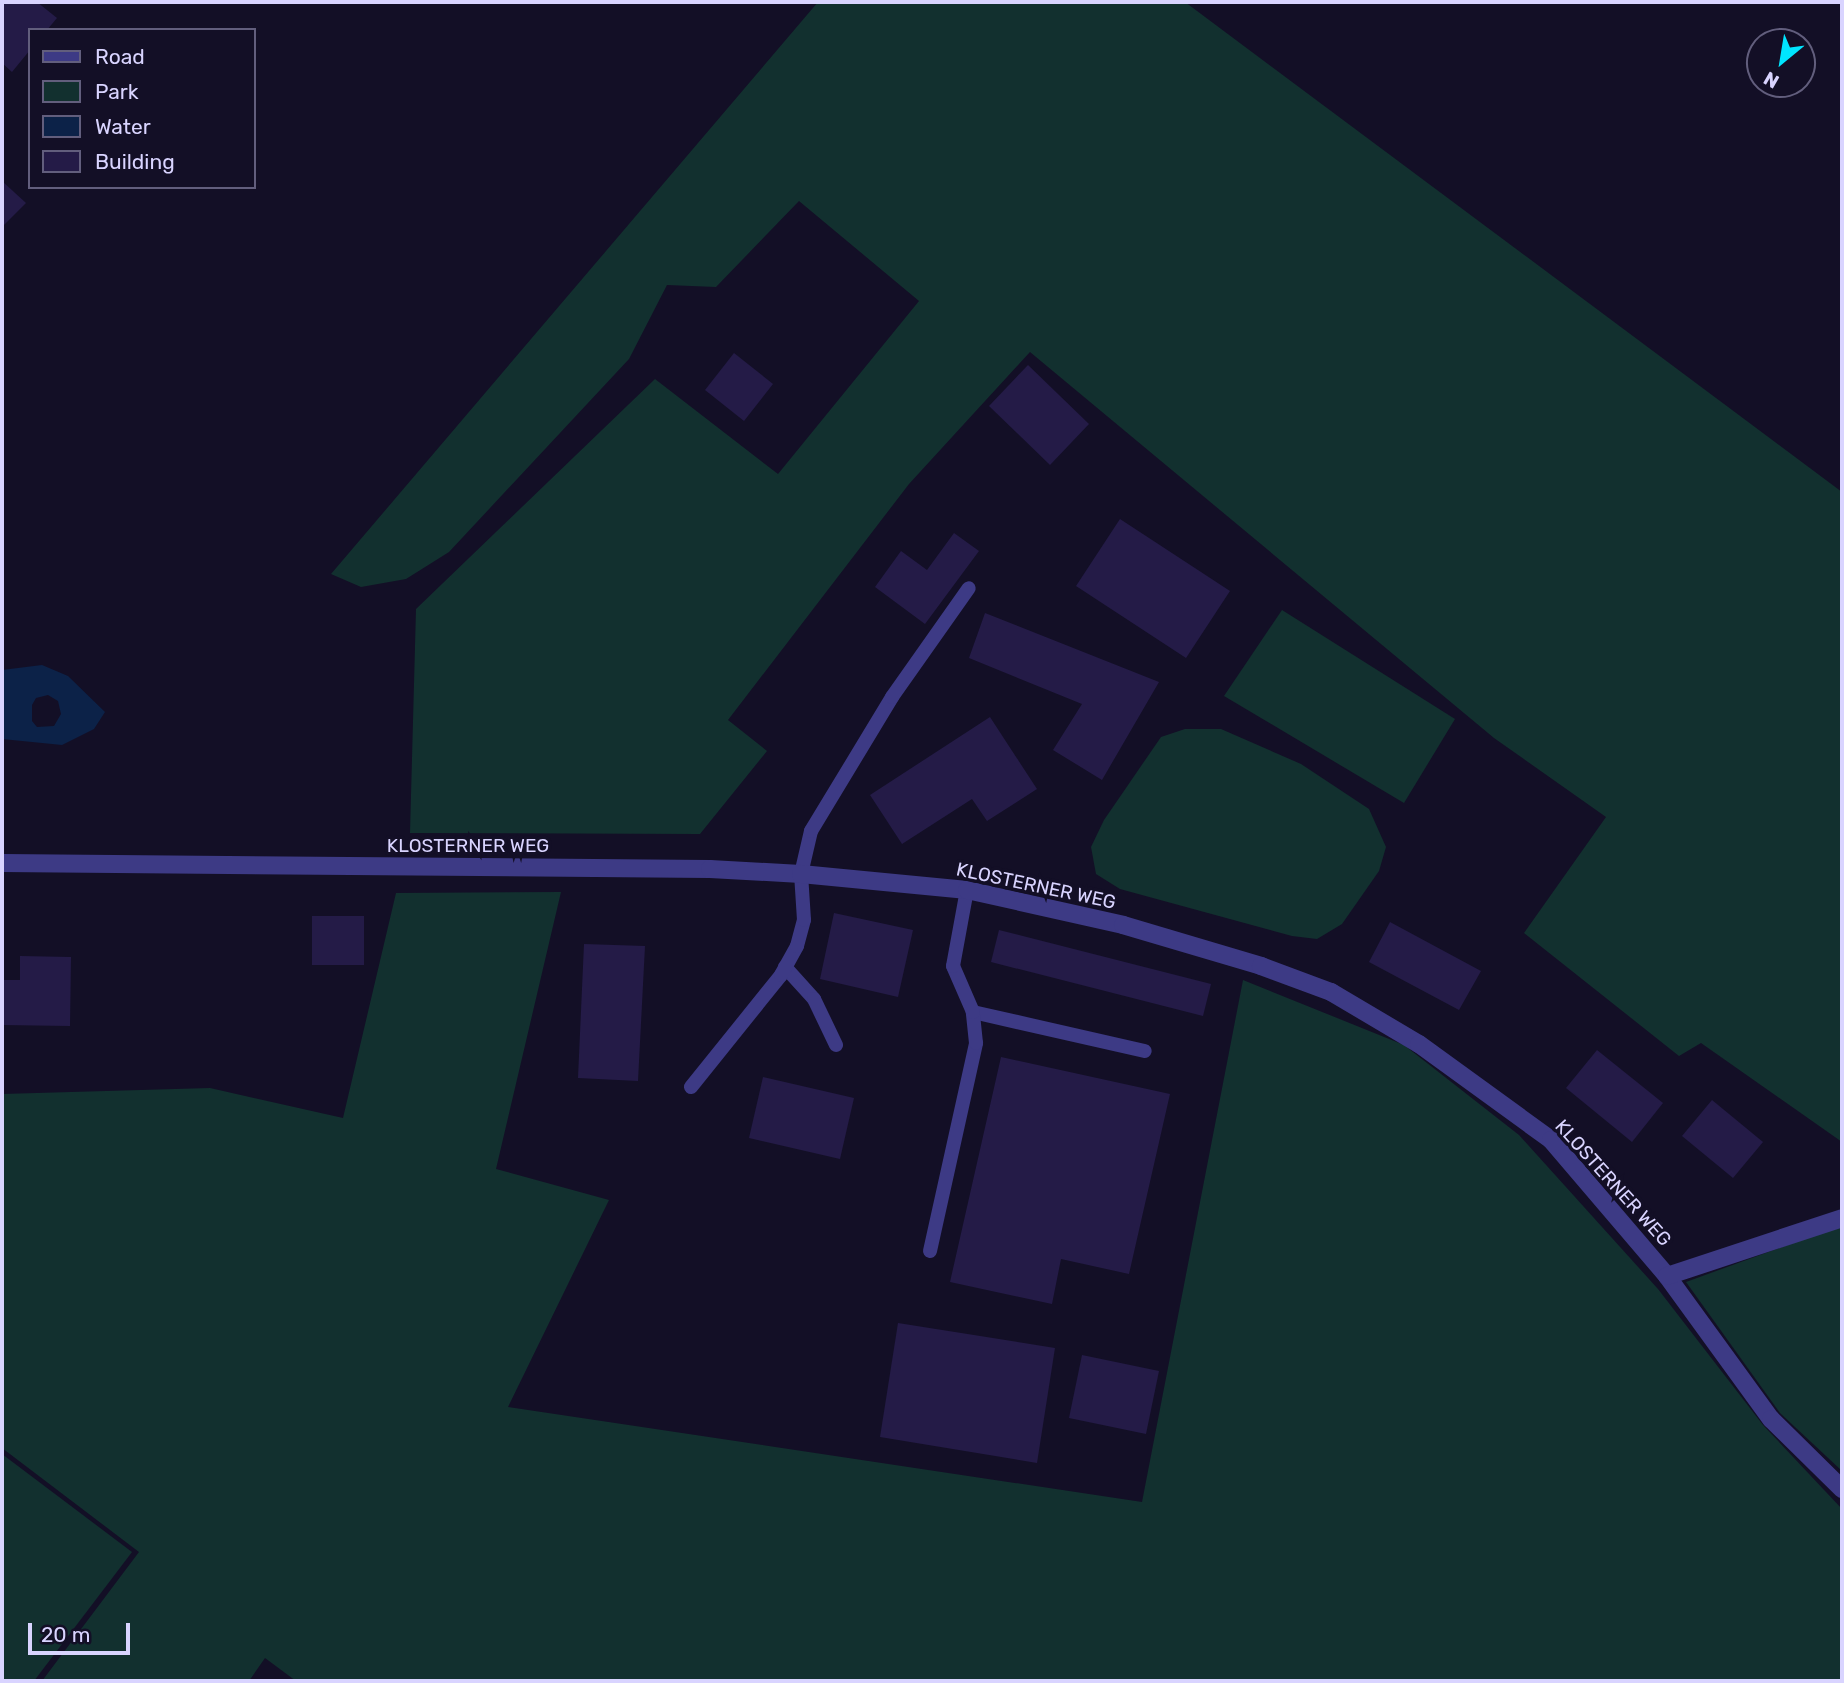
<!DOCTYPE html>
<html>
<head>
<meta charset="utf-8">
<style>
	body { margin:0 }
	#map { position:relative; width:1844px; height:1683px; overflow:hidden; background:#130f26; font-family:Rubik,sans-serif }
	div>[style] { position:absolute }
	.green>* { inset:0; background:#12302f }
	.water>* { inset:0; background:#0c2248 }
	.building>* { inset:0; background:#241b47 }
	.service>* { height:14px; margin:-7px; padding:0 7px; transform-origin:7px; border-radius:7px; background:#3d3a85 }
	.minor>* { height:18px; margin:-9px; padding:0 9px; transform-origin:9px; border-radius:9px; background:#3d3a85 }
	span { translate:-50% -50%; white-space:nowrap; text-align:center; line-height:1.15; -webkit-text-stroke:7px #130f26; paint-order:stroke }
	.street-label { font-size:19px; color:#d9d4ff }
	.frame { position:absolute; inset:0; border:4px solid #d9d4ff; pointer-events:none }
	.legend { position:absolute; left:28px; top:28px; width:228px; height:161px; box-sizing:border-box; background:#130f26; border:2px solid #625e7d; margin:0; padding:9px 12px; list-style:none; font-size:21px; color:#d9d4ff }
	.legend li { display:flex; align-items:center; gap:14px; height:35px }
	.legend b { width:35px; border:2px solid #625e7d }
	.north { position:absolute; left:1746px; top:28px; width:70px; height:70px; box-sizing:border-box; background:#130f26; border:2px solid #625e7d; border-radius:50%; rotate:210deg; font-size:19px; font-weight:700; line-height:28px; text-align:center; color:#d9d4ff }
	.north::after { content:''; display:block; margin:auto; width:24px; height:32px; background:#00e5ff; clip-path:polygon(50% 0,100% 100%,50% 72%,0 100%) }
	.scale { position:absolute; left:28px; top:1623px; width:102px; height:32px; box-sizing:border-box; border:4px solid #d9d4ff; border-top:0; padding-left:9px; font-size:21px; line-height:24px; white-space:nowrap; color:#d9d4ff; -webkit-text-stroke:5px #130f26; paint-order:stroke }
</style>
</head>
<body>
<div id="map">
	<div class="green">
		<i style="clip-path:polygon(818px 2px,1185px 2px,1842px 492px,1842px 1142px,1701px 1043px,1679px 1056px,1524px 933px,1606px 817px,1494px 738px,1030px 352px,909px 484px,728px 720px,767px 751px,700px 834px,410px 833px,416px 609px,655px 379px,778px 474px,919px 301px,799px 201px,716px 287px,667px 285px,629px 359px,449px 552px,406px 579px,361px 587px,331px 574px)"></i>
		<i style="clip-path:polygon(1282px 610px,1455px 719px,1404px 803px,1224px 696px)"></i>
		<i style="clip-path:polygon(1185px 729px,1221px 729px,1301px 764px,1369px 809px,1386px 847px,1379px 871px,1342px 924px,1317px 939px,1292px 936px,1120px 889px,1096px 874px,1091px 847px,1104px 820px,1161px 737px)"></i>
		<i style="clip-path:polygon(561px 892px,496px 1169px,609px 1200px,508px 1407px,1142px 1502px,1243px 980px,1404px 1045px,1519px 1135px,1658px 1289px,1763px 1425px,1842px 1509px,1842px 1681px,296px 1681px,265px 1658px,249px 1681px,42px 1681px,139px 1552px,2px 1448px,2px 1094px,210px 1088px,343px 1118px,396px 893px)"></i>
		<i style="clip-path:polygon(1842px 1225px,1842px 1471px,1780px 1413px,1686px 1282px)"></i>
		<i style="clip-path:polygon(2px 1454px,132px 1552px,34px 1681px,2px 1681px)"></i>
	</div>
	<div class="water">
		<i style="clip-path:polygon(evenodd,42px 665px,68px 676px,105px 712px,94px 729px,62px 745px,2px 739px,2px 670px,42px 665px,48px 695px,58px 701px,61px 714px,54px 726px,37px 727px,32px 721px,32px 705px,36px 698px,48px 695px)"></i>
	</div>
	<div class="building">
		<i style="clip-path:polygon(2px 2px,37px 2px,57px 18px,47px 30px,30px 30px,30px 50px,12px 72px,2px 63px)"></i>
		<i style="clip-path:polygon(2px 181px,26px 203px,2px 227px)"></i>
		<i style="clip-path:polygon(734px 353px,773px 384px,744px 421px,705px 390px)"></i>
		<i style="clip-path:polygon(1028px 365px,1089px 424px,1050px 465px,989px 406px)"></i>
		<i style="clip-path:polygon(1120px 519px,1230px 591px,1186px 658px,1076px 586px)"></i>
		<i style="clip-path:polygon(954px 533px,979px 551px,925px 624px,875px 587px,901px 551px,927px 570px)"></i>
		<i style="clip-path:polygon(985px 613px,1159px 682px,1102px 780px,1053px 750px,1082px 704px,969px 658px)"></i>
		<i style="clip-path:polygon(990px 717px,1037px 789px,987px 821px,972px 799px,902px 844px,870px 795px)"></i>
		<i style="clip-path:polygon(834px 913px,913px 930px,898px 997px,820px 979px)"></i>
		<i style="clip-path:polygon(312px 916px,364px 916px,364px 965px,312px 965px)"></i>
		<i style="clip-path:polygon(1390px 922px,1481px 971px,1459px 1010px,1369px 962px)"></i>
		<i style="clip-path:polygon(999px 930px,1211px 984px,1203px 1016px,991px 962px)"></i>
		<i style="clip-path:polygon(584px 944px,645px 946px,638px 1081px,578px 1078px)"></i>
		<i style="clip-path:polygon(20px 956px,71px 957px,70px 1026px,2px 1025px,2px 980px,20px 980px)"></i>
		<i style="clip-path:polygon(1597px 1050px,1663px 1103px,1632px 1142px,1566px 1088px)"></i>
		<i style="clip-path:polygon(1001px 1057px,1170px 1094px,1129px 1274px,1061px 1259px,1052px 1304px,950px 1282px)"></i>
		<i style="clip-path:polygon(763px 1077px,854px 1098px,840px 1159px,749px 1138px)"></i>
		<i style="clip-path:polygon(1712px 1100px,1763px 1142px,1733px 1178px,1682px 1136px)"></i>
		<i style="clip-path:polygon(898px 1323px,1055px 1348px,1037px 1463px,880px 1437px)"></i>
		<i style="clip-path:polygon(1082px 1355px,1159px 1371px,1146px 1434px,1069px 1418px)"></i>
	</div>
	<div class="service">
		<i style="left:785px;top:967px;width:43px;rotate:47.8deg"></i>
		<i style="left:814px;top:999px;width:51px;rotate:64.4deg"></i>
		<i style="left:973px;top:1012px;width:176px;rotate:12.8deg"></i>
		<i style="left:691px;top:1087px;width:144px;rotate:-51.2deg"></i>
		<i style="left:781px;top:975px;width:33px;rotate:-61deg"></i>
		<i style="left:797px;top:946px;width:27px;rotate:-75deg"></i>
		<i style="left:804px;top:920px;width:46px;rotate:-93.7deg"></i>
		<i style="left:801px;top:874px;width:44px;rotate:-76.9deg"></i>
		<i style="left:811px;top:831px;width:157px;rotate:-58.8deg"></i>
		<i style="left:892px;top:697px;width:133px;rotate:-54.8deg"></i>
		<i style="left:930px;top:1251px;width:213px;rotate:-77.5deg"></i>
		<i style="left:976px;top:1043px;width:31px;rotate:-96deg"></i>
		<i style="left:973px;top:1012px;width:50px;rotate:-113.5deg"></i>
		<i style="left:953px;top:966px;width:77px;rotate:-79.6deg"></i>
	</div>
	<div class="minor">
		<i style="left:2px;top:863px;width:708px;rotate:0.49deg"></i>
		<i style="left:710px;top:869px;width:91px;rotate:3.1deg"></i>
		<i style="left:801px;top:874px;width:167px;rotate:5.5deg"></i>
		<i style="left:967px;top:890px;width:160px;rotate:12.6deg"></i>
		<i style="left:1123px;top:925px;width:144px;rotate:16.5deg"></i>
		<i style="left:1261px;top:966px;width:75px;rotate:20.4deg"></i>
		<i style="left:1331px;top:992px;width:102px;rotate:30.6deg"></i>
		<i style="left:1419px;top:1044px;width:163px;rotate:36deg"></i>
		<i style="left:1551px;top:1140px;width:179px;rotate:49.5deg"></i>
		<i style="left:1667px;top:1276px;width:177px;rotate:54deg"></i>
		<i style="left:1771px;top:1419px;width:100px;rotate:44.6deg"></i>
		<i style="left:1667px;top:1276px;width:184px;rotate:-18.3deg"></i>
	</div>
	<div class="street-label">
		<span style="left:468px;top:846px">KLOSTERNER WEG</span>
		<span style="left:1036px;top:886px;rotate:12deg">KLOSTERNER WEG</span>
		<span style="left:1613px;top:1183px;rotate:48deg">KLOSTERNER WEG</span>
	</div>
	<div class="frame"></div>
	<ul class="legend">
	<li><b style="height:9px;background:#3d3a85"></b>Road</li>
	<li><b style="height:19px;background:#12302f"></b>Park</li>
	<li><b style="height:19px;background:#0c2248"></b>Water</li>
	<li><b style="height:19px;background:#241b47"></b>Building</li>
	</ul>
	<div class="north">N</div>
	<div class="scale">20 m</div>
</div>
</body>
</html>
